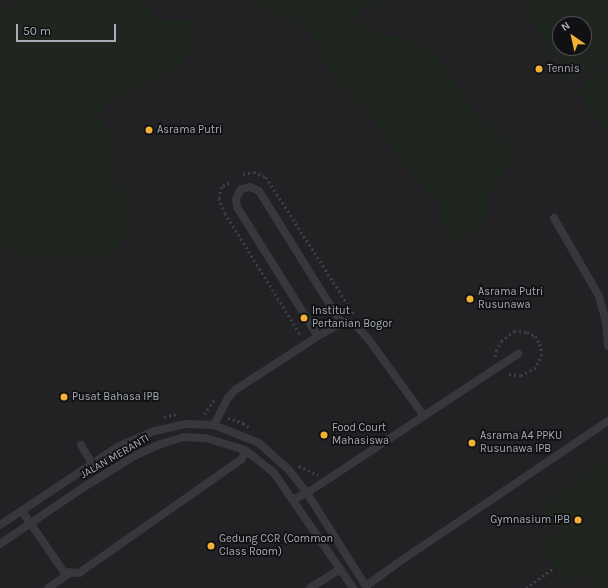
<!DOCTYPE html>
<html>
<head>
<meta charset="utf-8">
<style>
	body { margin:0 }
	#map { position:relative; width:608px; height:588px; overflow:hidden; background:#161618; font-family:Karla,sans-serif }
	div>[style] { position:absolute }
	.built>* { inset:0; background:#222225 }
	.green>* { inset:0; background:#1e261f }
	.path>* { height:2.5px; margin-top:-1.25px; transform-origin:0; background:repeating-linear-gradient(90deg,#3d3f44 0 2px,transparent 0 5px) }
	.service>* { height:8px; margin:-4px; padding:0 4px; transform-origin:4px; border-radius:4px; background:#37383d }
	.dots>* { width:11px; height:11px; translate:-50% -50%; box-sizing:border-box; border:2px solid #111113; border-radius:50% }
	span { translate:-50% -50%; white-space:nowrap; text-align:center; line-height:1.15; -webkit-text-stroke:3.5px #111113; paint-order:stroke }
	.poi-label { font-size:11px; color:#a8adb8 }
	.left { translate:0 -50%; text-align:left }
	.right { translate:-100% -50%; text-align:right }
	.street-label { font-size:11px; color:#a8adb8 }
	.north { position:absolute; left:552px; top:16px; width:40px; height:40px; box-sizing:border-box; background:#111113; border:1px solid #4d4f55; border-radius:50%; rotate:326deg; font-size:11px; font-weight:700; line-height:16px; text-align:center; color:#a8adb8 }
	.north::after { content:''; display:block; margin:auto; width:14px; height:18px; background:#f2b134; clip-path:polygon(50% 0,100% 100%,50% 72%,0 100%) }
	.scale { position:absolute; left:16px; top:24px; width:100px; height:18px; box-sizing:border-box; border:2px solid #a8adb8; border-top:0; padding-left:5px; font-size:12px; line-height:14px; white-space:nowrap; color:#a8adb8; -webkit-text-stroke:3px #111113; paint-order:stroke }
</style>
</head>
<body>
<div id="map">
	<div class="built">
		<i style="clip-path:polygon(evenodd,0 0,608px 0,608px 588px,0 588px,0 0,560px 24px,584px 24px,584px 48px,560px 48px,560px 24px)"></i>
	</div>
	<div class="green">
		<i style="clip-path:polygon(22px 0,146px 0,151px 17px,169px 20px,188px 20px,198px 36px,181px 65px,168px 74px,108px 100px,98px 114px,108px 130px,114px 147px,108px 163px,110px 180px,123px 193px,132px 209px,133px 227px,112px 253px,48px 259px,30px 257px,0 246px,0 16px,9px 6px)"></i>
		<i style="clip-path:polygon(246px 0,383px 0,366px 7px,354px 20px,369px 30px,407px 39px,439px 58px,480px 119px,509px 143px,511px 160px,503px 175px,492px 186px,486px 220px,475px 232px,460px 239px,445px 237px,438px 203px,415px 179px,407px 166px,395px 155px,369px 114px,336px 80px,318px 51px,312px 36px,303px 23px,271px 14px)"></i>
		<i style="clip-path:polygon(evenodd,528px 0,608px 0,608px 58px,571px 83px,519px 6px,528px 0,560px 24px,584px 24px,584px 48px,560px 48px,560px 24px)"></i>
		<i style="clip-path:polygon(608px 63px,608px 139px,580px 98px,578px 89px)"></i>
		<i style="clip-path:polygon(608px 460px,608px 586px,605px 588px,594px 588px,583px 572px,565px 584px,539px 546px,557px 533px,539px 507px)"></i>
	</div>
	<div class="path">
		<i style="left:243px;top:174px;width:11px;rotate:-10deg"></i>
		<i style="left:254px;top:172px;width:13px;rotate:23deg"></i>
		<i style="left:266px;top:177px;width:163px;rotate:57.3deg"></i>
		<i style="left:229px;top:183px;width:8px;rotate:150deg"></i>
		<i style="left:222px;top:187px;width:11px;rotate:105deg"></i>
		<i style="left:219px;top:198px;width:16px;rotate:68deg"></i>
		<i style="left:225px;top:213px;width:142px;rotate:58.2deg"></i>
		<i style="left:300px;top:334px;width:1px;rotate:135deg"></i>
		<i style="left:495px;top:357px;width:6px;rotate:-81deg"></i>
		<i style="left:496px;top:351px;width:11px;rotate:-63deg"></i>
		<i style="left:501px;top:341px;width:16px;rotate:-38deg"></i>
		<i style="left:514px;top:331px;width:13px;rotate:4deg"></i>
		<i style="left:527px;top:332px;width:9px;rotate:27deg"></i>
		<i style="left:535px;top:336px;width:9px;rotate:58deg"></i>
		<i style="left:540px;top:344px;width:10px;rotate:79deg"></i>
		<i style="left:542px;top:354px;width:15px;rotate:113deg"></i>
		<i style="left:536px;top:368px;width:17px;rotate:152deg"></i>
		<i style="left:521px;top:376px;width:15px;rotate:-172deg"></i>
		<i style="left:204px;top:414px;width:17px;rotate:-54deg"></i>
		<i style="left:164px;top:417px;width:13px;rotate:-13deg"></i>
		<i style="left:228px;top:418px;width:16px;rotate:18deg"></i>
		<i style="left:243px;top:423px;width:7px;rotate:34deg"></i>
		<i style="left:299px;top:466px;width:21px;rotate:25deg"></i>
		<i style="left:526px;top:588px;width:34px;rotate:-36deg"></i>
	</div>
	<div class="service">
		<i style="left:554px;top:218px;width:90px;rotate:60deg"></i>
		<i style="left:599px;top:296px;width:27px;rotate:75deg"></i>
		<i style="left:606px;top:322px;width:24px;rotate:85deg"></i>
		<i style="left:340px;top:321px;width:15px;rotate:11deg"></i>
		<i style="left:355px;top:324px;width:21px;rotate:49deg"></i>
		<i style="left:369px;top:340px;width:94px;rotate:54.1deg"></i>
		<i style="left:214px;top:425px;width:30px;rotate:-63deg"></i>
		<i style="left:228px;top:398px;width:11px;rotate:-49deg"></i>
		<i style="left:235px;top:390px;width:99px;rotate:-33deg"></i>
		<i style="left:318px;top:336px;width:23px;rotate:-29deg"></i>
		<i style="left:338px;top:325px;width:4px;rotate:-63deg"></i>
		<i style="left:340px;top:321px;width:153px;rotate:-121.9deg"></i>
		<i style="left:259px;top:191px;width:10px;rotate:-156deg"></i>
		<i style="left:250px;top:187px;width:9px;rotate:167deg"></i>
		<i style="left:241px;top:189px;width:11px;rotate:117deg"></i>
		<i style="left:236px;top:199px;width:8px;rotate:83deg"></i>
		<i style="left:237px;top:207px;width:152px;rotate:57.9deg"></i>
		<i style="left:81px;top:445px;width:21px;rotate:59deg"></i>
		<i style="left:294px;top:499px;width:14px;rotate:-25deg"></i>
		<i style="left:307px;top:493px;width:253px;rotate:-33.4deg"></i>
		<i style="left:22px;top:511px;width:74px;rotate:55.5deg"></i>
		<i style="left:64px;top:572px;width:15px;rotate:4deg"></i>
		<i style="left:79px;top:573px;width:199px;rotate:-35deg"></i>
		<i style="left:242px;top:459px;width:9px;rotate:-72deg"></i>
		<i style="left:0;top:525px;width:143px;rotate:-33.6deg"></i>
		<i style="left:119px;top:446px;width:39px;rotate:-23deg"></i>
		<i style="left:155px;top:431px;width:22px;rotate:-13deg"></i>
		<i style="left:176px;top:426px;width:12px;rotate:-9deg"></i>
		<i style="left:188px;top:424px;width:26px;rotate:2deg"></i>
		<i style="left:214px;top:425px;width:48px;rotate:21.8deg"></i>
		<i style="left:259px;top:443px;width:40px;rotate:42deg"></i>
		<i style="left:289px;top:470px;width:29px;rotate:52deg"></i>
		<i style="left:307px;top:493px;width:112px;rotate:57.7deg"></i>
		<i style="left:0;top:544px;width:102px;rotate:-34.2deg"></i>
		<i style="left:84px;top:487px;width:61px;rotate:-31.6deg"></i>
		<i style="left:136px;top:455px;width:27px;rotate:-24deg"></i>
		<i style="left:161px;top:444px;width:24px;rotate:-17deg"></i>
		<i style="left:184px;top:437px;width:22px;rotate:3deg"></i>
		<i style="left:206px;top:438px;width:41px;rotate:17.1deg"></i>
		<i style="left:245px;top:450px;width:37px;rotate:38deg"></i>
		<i style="left:274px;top:473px;width:140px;rotate:55.5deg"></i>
		<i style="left:366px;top:586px;width:37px;rotate:-36deg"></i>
		<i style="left:396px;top:564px;width:256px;rotate:-34deg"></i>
		<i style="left:48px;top:588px;width:25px;rotate:-34deg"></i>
		<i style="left:310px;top:588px;width:36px;rotate:-32deg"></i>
	</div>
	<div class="dots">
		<i style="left:539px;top:69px;background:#f2b134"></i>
		<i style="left:149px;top:130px;background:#f2b134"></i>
		<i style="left:470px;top:299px;background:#f2b134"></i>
		<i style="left:304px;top:318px;background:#f2b134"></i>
		<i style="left:64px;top:397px;background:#f2b134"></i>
		<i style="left:324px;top:435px;background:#f2b134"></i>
		<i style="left:472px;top:443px;background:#f2b134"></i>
		<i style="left:578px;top:520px;background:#f2b134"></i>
		<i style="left:211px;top:546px;background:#f2b134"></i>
	</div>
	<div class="poi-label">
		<span class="left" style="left:547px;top:69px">Tennis</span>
		<span class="left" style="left:157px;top:130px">Asrama Putri</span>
		<span class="left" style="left:478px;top:299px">Asrama Putri<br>Rusunawa</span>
		<span class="left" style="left:312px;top:318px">Institut<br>Pertanian Bogor</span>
		<span class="left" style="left:72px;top:397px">Pusat Bahasa IPB</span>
		<span class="left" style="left:332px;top:435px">Food Court<br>Mahasiswa</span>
		<span class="left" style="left:480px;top:443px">Asrama A4 PPKU<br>Rusunawa IPB</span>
		<span class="right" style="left:570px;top:520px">Gymnasium IPB</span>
		<span class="left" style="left:219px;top:546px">Gedung CCR (Common<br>Class Room)</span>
	</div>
	<div class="street-label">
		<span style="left:115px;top:457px;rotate:-30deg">JALAN MERANTI</span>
	</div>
	<div class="north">N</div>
	<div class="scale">50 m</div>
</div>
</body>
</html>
